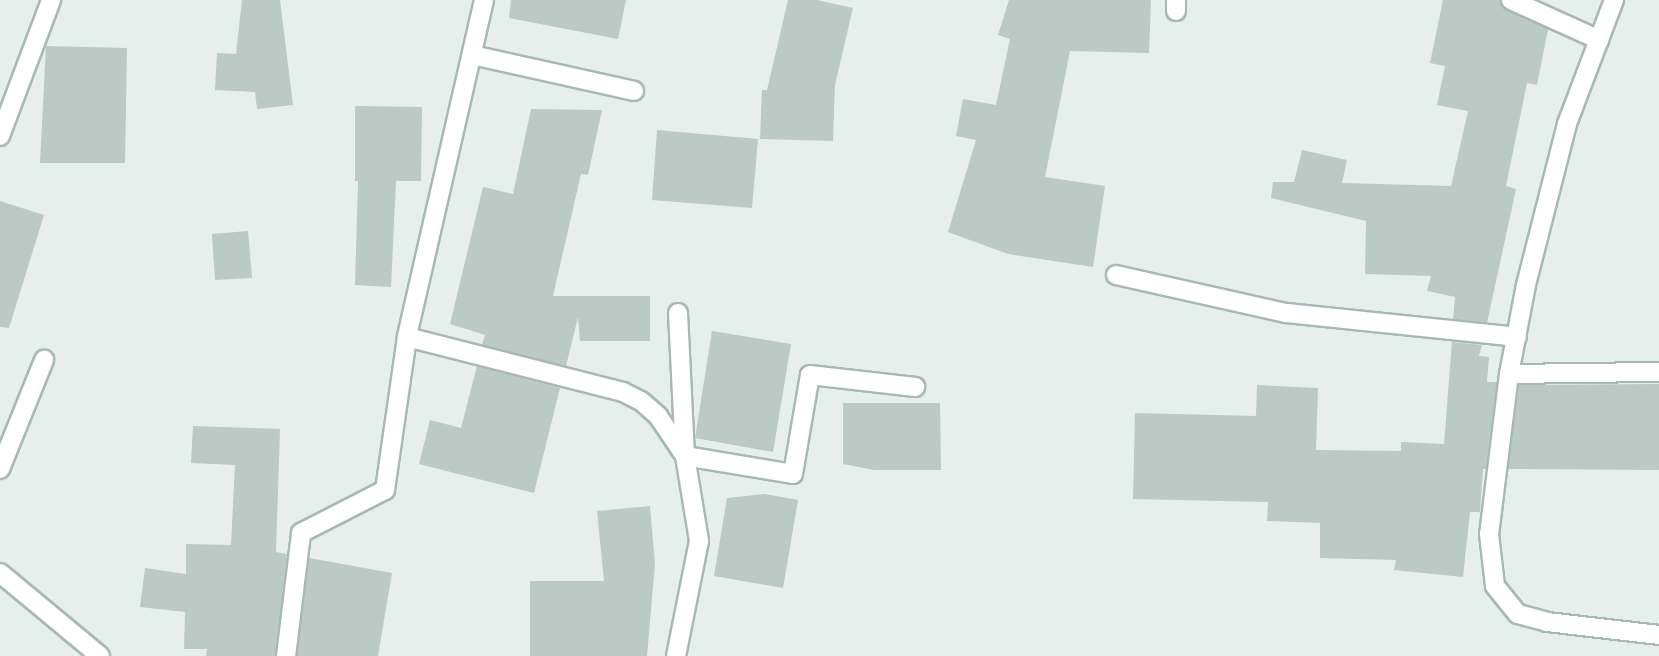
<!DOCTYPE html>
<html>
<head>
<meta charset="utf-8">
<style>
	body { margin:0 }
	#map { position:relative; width:1659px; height:656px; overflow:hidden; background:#e6efeb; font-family:"Alegreya Sans",sans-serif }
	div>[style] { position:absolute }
	.building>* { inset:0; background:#bbcac4 }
	.roads { filter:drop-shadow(2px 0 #a8b8b2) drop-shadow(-2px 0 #a8b8b2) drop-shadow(0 2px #a8b8b2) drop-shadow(0 -2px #a8b8b2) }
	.minor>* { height:18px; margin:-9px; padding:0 9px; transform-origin:9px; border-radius:9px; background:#fff }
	span { translate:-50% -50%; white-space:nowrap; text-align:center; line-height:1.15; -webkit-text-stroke:4.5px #f7fbf9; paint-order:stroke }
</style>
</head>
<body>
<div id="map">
	<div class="building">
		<i style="clip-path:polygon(242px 0,280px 0,293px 105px,257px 109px,255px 92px,215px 90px,217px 53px,236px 54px)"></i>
		<i style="clip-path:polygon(511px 0,626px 0,618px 39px,509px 18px)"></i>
		<i style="clip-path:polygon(788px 0,817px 0,853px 8px,835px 85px,833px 141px,760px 139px,762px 90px,767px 90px)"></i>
		<i style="clip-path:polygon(1009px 0,1151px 0,1149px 53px,1070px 51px,1045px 177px,1105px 186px,1093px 267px,1008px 254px,948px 232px,976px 140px,956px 136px,963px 99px,996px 105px,1010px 39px,998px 35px)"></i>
		<i style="clip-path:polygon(1443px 0,1500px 0,1506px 10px,1548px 29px,1537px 85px,1527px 83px,1506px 186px,1516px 189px,1487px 323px,1453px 319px,1455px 297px,1427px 291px,1431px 276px,1365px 274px,1366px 221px,1271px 198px,1273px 182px,1294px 182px,1302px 150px,1347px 160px,1342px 183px,1451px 186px,1468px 111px,1437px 105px,1445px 66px,1430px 63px)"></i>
		<i style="clip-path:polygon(46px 46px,127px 48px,125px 163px,40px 163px)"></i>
		<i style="clip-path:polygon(355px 106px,422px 107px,421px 181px,396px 181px,391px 287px,355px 285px,358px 181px,355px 181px)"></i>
		<i style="clip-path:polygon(531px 109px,602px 110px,588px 175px,581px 174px,553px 296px,650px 296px,650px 341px,580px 341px,578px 317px,566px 366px,482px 345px,485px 335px,450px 324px,483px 187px,513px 194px)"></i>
		<i style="clip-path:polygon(657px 130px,758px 139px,752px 208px,652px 200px)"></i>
		<i style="clip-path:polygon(0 201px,44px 215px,9px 328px,0 327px)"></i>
		<i style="clip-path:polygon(248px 231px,252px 278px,215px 280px,212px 234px)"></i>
		<i style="clip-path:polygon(712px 331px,791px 344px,773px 452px,695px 438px)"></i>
		<i style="clip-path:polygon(1452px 342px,1482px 345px,1479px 356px,1489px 357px,1487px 382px,1497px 382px,1486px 469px,1483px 469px,1480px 512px,1470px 512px,1463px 577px,1394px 570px,1396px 560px,1320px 558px,1320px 523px,1267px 521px,1268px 502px,1133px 499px,1135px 413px,1256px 416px,1257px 385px,1318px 388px,1316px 450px,1401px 451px,1401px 442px,1444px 444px)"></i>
		<i style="clip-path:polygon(477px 366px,560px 388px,534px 493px,419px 464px,430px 420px,461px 428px)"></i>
		<i style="clip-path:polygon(1659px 384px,1659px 470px,1508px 469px,1519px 385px)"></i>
		<i style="clip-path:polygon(843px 403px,940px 403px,941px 470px,874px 470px,843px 464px)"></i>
		<i style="clip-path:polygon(193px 426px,280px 429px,276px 552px,287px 554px,275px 656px,206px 656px,207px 649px,184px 649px,185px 612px,140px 607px,145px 568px,186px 574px,186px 544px,231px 545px,235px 465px,191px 463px)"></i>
		<i style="clip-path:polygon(765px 494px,798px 500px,783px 588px,714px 576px,727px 498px)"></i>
		<i style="clip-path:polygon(650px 506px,655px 564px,647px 656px,530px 656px,530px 581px,604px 581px,597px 511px)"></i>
		<i style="clip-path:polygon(309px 558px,392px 573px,378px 656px,297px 656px)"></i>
	</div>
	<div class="roads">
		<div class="minor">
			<i style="left:484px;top:0;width:346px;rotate:102.9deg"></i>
			<i style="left:407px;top:337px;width:223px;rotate:14.3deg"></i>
			<i style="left:623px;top:392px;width:20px;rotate:27deg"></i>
			<i style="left:641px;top:401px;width:23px;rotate:41deg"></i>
			<i style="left:658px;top:416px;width:48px;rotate:56deg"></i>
			<i style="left:685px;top:456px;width:86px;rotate:80.6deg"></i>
			<i style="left:699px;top:541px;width:117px;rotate:101.3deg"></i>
			<i style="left:1176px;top:0;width:11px;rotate:90deg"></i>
			<i style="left:1511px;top:0;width:97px;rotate:24.4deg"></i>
			<i style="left:1614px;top:0;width:133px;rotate:110.8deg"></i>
			<i style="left:1567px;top:124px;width:166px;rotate:104.3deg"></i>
			<i style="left:1526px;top:285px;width:91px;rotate:100.8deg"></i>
			<i style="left:1509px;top:374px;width:161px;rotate:97.1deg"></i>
			<i style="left:1489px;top:534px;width:52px;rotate:83.4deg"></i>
			<i style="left:1495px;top:586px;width:36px;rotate:51deg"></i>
			<i style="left:1518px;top:614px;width:30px;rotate:15deg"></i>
			<i style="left:1547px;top:622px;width:113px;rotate:6.6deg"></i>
			<i style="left:472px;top:55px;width:166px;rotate:12.5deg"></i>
			<i style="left:0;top:136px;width:145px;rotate:-69.4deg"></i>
			<i style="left:1116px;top:275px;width:174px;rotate:12.6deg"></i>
			<i style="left:1286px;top:313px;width:232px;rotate:5.9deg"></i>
			<i style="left:678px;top:313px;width:143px;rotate:87.2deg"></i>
			<i style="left:685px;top:456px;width:109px;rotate:9.5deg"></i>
			<i style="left:793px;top:474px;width:100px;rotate:-80.3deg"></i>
			<i style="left:810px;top:375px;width:106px;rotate:6.5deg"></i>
			<i style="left:1509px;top:374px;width:150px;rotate:-0.8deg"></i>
			<i style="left:0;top:469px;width:118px;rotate:-68deg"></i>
			<i style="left:0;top:573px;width:130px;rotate:39.7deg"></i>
			<i style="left:286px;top:656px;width:124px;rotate:-83deg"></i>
			<i style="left:301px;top:533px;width:94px;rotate:-27.1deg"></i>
			<i style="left:385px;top:490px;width:155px;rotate:-81.8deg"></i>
		</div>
	</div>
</div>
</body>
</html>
